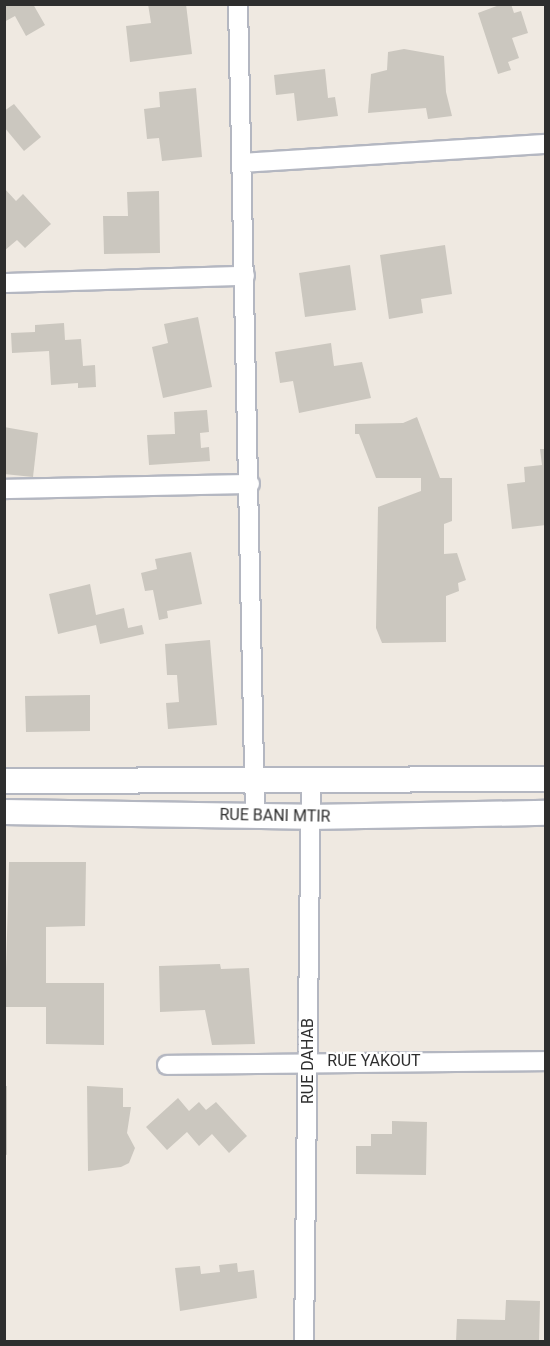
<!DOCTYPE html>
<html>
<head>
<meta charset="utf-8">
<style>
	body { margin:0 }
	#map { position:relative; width:550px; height:1346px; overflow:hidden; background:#efe9e1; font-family:Roboto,sans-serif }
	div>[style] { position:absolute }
	.building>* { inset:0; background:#cbc7bf }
	.roads { filter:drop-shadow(2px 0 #b4b7c1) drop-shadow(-2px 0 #b4b7c1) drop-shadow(0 2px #b4b7c1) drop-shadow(0 -2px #b4b7c1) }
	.minor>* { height:18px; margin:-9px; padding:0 9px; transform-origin:9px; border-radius:9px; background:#fff }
	.tertiary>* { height:24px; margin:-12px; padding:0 12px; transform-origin:12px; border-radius:12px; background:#fff }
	span { translate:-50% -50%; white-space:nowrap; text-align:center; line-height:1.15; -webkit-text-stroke:4.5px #fff; paint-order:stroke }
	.street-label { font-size:16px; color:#2e2e2e }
	.frame { position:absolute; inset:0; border:6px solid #2e2e2e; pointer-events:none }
</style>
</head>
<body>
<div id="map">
	<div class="building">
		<i style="clip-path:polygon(4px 4px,33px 4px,45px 25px,26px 36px,15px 16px,4px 22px)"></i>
		<i style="clip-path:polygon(148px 4px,186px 4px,192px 54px,130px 62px,126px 26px,151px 23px)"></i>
		<i style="clip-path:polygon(502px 4px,511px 4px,514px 13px,521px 11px,528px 33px,512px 38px,519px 58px,508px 62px,511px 70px,498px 74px,478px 13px)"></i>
		<i style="clip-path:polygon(404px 49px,444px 56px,446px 92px,452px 116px,428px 119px,426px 108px,368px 113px,371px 74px,387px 70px,388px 52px)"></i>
		<i style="clip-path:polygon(325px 69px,328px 98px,335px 97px,338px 116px,297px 121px,294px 93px,276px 95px,274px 75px)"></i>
		<i style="clip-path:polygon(196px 88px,202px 157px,162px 161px,159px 138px,147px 139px,144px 109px,160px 107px,159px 92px)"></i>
		<i style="clip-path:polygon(14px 104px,41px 137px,24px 151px,4px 127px,4px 111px)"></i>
		<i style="clip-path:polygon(4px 188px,16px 201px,23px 194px,51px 224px,25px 248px,17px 240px,4px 251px)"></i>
		<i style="clip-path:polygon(159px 191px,160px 253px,104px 254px,103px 216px,128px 216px,127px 192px)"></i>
		<i style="clip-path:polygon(445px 245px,452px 294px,421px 299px,423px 313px,389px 319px,380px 255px)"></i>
		<i style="clip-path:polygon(350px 265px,356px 310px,305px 317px,299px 273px)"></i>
		<i style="clip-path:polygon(198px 317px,212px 387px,163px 398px,152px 347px,168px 343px,164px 324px)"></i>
		<i style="clip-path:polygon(64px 323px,65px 340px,81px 339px,83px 366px,95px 365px,96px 387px,78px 388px,78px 383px,51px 385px,49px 351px,12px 353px,11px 333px,35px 332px,35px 325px)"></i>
		<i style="clip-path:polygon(331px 343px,334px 366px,362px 362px,371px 398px,299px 413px,293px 381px,280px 383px,275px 352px)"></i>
		<i style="clip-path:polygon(207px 410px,209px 432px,200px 433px,201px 448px,209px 447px,210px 461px,149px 465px,147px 435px,175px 434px,174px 412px)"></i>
		<i style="clip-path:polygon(417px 417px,440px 478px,452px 478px,452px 521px,444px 524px,444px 554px,457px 553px,466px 580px,458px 583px,459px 591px,446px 596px,446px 642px,382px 643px,376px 628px,378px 507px,421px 491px,421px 478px,376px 478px,359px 434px,355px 434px,355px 424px,403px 423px)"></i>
		<i style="clip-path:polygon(4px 427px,38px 433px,33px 477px,4px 474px)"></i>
		<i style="clip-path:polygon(540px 449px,546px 449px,546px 525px,512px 529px,507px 484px,525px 482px,524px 467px,542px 465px)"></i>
		<i style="clip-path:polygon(191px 552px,202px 604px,167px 611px,168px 618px,159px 620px,153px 590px,145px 591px,141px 573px,157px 569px,155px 559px)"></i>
		<i style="clip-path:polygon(90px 584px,96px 615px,124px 608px,128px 628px,142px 625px,144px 634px,100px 644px,96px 625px,58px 634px,49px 594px)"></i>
		<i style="clip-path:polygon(210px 640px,217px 725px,168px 729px,166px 703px,179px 702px,177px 675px,167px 675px,165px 644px)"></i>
		<i style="clip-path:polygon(90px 695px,90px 731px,26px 732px,25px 696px)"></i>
		<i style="clip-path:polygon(9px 862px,86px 862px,85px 926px,46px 927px,46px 983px,104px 983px,104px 1045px,46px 1044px,46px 1007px,5px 1007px)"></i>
		<i style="clip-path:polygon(220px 964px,221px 969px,249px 968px,255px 1044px,212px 1045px,205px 1010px,160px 1012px,159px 966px)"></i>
		<i style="clip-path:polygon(4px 1086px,7px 1086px,7px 1155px,4px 1154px)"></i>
		<i style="clip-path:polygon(87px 1086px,123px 1088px,123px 1107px,131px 1107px,127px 1133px,135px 1148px,129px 1163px,121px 1167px,88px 1171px)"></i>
		<i style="clip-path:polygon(178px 1098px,189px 1111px,199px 1102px,206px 1110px,216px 1102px,247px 1136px,229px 1153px,212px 1134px,199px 1146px,187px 1132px,167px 1150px,146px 1127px)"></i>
		<i style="clip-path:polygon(392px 1121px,427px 1122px,426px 1175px,356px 1174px,356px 1146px,371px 1146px,371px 1134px,392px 1134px)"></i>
		<i style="clip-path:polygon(237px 1263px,238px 1272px,254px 1270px,257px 1298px,180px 1311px,175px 1268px,200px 1266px,201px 1274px,220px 1272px,219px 1265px)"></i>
		<i style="clip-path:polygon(506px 1300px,540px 1301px,539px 1342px,456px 1342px,457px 1319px,505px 1320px)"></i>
	</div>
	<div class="roads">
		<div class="minor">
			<i style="left:238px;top:4px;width:812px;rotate:88.8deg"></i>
			<i style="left:242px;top:163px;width:305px;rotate:-3.6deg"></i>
			<i style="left:4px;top:283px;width:241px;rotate:-1.7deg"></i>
			<i style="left:4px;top:489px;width:246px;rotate:-1.2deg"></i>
			<i style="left:167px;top:1065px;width:379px;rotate:-0.6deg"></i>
			<i style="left:304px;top:1342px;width:561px;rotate:-89.29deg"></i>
		</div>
		<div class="tertiary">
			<i style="left:4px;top:781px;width:542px;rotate:-0.21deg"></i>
			<i style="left:4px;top:812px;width:305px;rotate:0.9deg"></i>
			<i style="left:309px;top:817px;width:237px;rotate:-1deg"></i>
		</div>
	</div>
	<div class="street-label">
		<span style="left:275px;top:816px;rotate:1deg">RUE BANI MTIR</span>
		<span style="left:308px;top:1061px;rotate:-90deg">RUE DAHAB</span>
		<span style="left:374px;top:1061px">RUE YAKOUT</span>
	</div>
	<div class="frame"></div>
</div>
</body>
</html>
